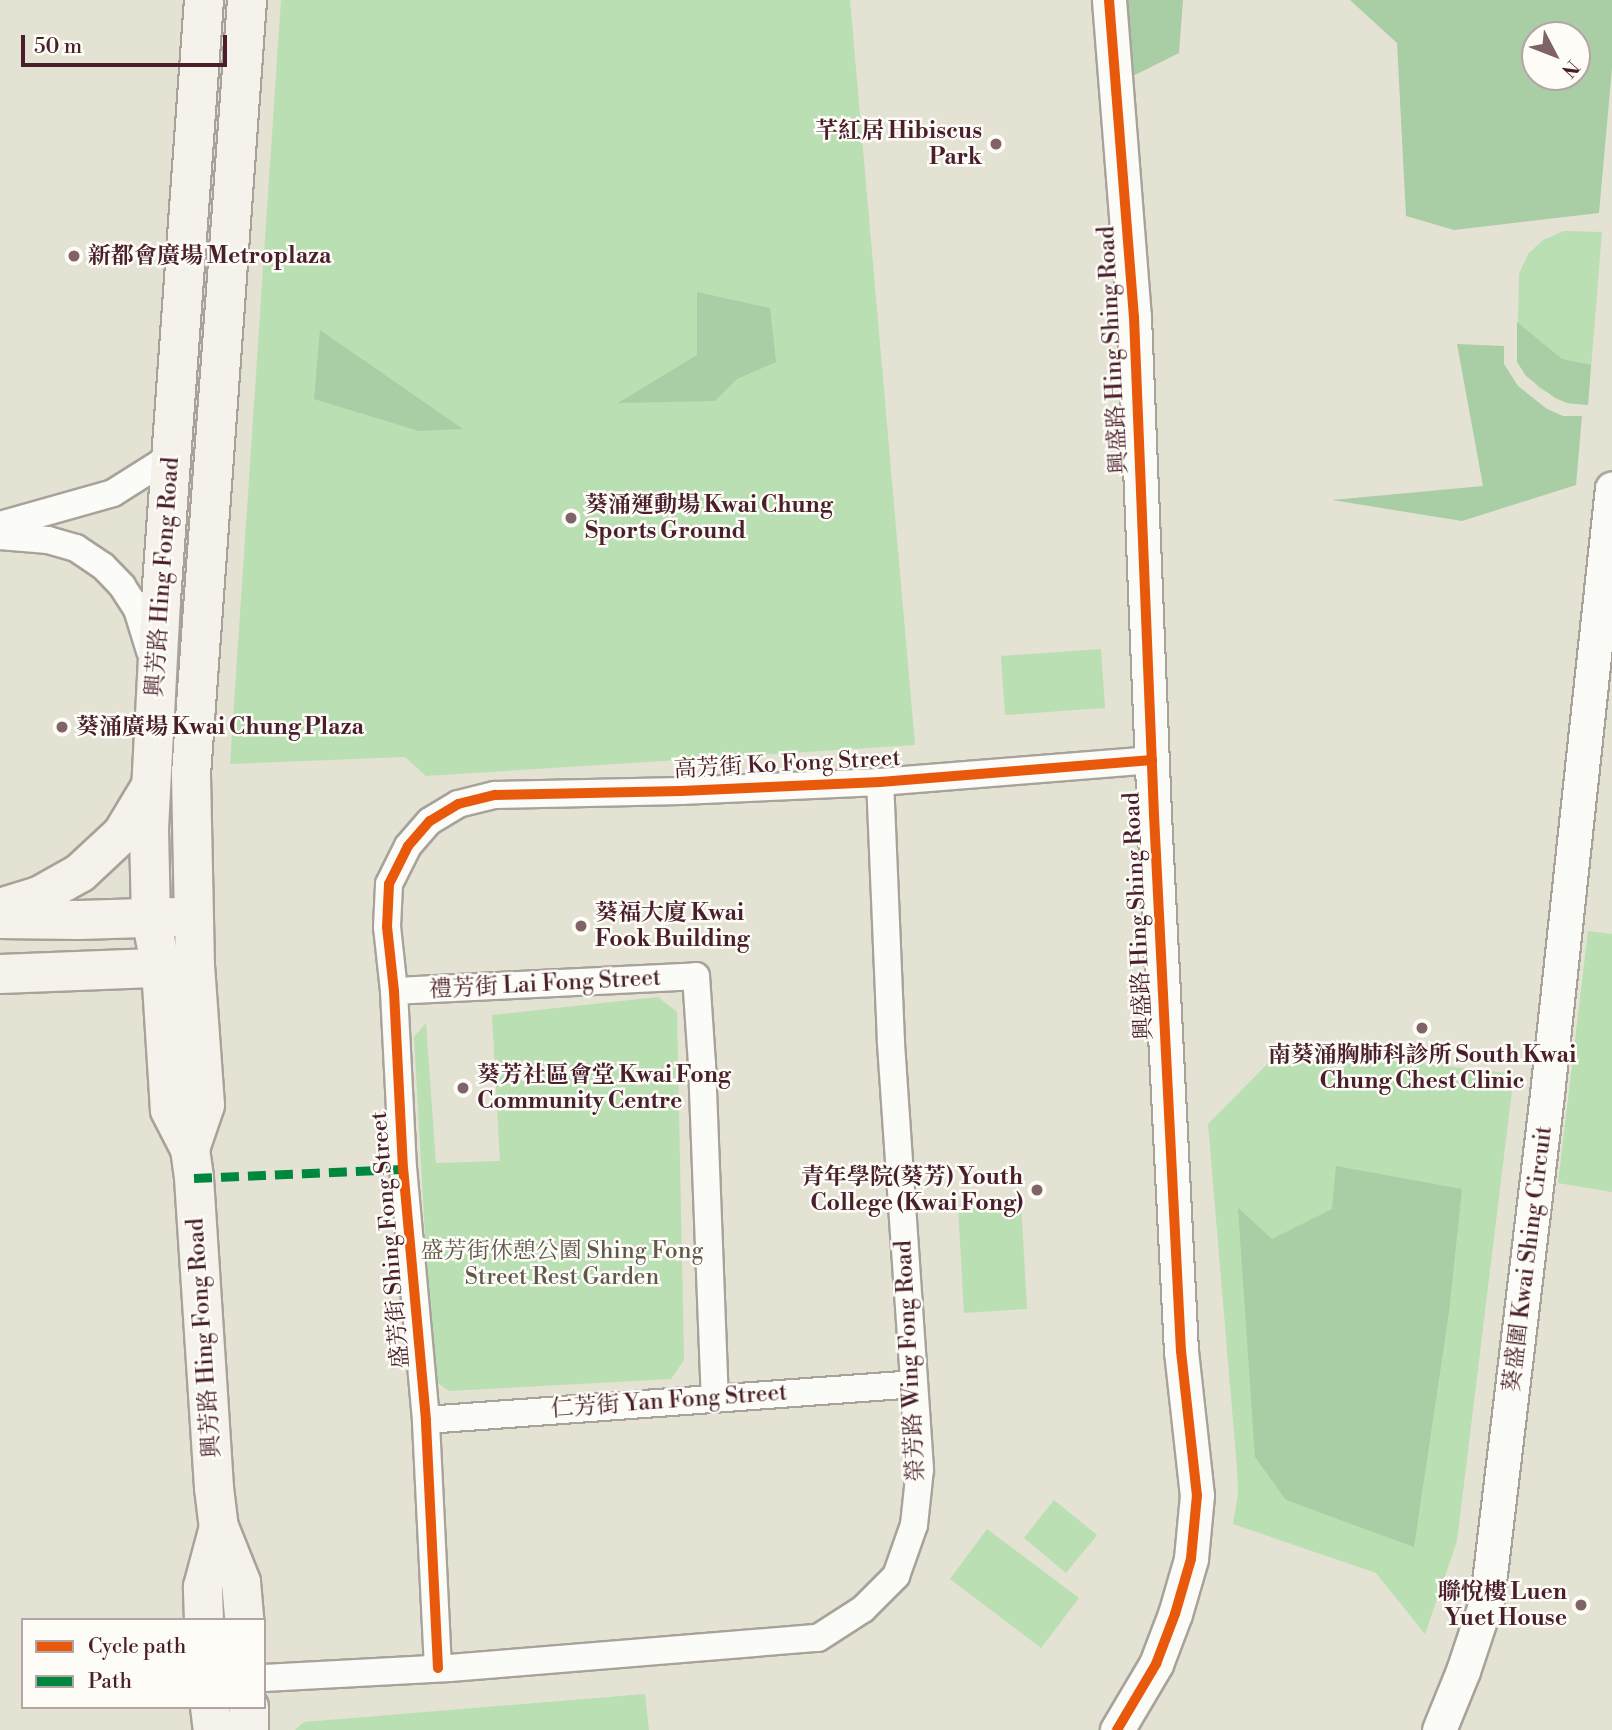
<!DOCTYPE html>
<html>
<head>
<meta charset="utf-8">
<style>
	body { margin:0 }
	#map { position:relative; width:1612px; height:1730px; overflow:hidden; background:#e4e2d3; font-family:"Libre Bodoni","Noto Serif TC",serif }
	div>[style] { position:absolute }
	.green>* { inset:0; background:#b9dfb3 }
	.forest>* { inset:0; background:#a9cda5 }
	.roads { filter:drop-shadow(2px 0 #a9a29b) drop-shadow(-2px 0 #a9a29b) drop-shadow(0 2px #a9a29b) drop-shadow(0 -2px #a9a29b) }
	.minor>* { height:26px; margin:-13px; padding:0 13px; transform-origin:13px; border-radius:13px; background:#fbfbf8 }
	.tertiary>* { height:33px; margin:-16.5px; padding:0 16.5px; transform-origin:16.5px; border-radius:16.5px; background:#fbfbf8 }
	.secondary>* { height:38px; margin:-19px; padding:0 19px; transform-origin:19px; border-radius:19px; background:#f5f1eb }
	.quiet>* { height:9px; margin-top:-4.5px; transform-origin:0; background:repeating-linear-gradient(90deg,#00873e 0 18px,transparent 0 27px) }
	.cycleway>* { height:10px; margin:-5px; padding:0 5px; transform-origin:5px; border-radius:5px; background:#e8590c }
	.dots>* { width:19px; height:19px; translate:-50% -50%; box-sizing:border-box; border:4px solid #fdfcf7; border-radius:50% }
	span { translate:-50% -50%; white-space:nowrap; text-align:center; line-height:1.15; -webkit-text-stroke:5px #fdfcf7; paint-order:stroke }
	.poi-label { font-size:23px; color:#4a1f2b; font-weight:700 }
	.right { translate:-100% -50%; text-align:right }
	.left { translate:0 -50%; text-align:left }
	.street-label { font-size:23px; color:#4a1f2b }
	.park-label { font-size:23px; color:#61584c }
	.legend { position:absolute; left:21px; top:1618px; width:245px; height:91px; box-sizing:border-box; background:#fdfcf7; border:2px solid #b5a4a5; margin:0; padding:9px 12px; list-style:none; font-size:21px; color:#4a1f2b }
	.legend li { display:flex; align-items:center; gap:14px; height:35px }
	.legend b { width:35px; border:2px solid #b5a4a5 }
	.north { position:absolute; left:1521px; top:21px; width:70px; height:70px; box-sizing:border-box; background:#fdfcf7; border:2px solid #b5a4a5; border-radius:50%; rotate:132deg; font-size:19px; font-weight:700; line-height:28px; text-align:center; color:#4a1f2b }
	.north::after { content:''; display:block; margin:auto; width:24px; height:32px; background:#806366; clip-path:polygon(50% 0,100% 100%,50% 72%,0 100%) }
	.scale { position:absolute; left:21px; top:35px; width:206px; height:32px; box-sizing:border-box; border:4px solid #4a1f2b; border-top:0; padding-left:9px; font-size:21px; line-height:24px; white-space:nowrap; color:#4a1f2b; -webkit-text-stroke:5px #fdfcf7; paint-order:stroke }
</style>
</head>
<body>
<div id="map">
	<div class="green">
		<i style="clip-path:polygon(281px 0,850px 0,915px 745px,426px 776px,405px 757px,230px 764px)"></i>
		<i style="clip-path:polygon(1564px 231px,1602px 232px,1588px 405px,1567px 403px,1539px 388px,1517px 362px,1519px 274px,1528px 254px,1543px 240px)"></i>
		<i style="clip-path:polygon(1101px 649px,1105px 708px,1005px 715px,1001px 656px)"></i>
		<i style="clip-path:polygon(1588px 931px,1612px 934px,1612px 1192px,1558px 1183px)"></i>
		<i style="clip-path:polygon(658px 997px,677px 1012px,684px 1360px,671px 1379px,449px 1391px,433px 1380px,414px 1037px,426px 1023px,436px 1163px,500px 1161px,492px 1015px)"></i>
		<i style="clip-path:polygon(1284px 1047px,1514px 1074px,1457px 1541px,1425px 1634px,1376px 1573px,1233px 1524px,1238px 1494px,1237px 1468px,1208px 1124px)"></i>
		<i style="clip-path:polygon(1021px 1202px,1027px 1309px,964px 1313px,958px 1206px)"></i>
		<i style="clip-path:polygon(1054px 1500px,1097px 1535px,1066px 1573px,1024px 1538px)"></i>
		<i style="clip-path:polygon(987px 1529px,1079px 1598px,1041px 1648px,950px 1579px)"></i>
		<i style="clip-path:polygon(645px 1694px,649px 1730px,295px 1730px,304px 1722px)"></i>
	</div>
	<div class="forest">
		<i style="clip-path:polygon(1119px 0,1183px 0,1179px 53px,1125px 80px)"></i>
		<i style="clip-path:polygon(evenodd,1350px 0,1612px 0,1612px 68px,1599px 213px,1454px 230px,1406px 216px,1397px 43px,1350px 0,1535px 35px,1577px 35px,1577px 77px,1535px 77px,1535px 35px)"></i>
		<i style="clip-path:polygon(697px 292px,770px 308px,776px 362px,737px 379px,715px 401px,618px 403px,697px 355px)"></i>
		<i style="clip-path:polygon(1517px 322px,1562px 359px,1591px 365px,1588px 405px,1567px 403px,1555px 398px,1526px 376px,1517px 362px)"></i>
		<i style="clip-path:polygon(320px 330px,463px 429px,419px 431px,314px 399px)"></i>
		<i style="clip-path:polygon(1457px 344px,1504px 346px,1504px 364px,1518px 386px,1547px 409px,1563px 416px,1582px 416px,1576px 485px,1462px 521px,1332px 500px,1483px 486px)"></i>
		<i style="clip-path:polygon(1336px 1166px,1462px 1189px,1449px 1312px,1414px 1547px,1286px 1500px,1255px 1457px,1238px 1208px,1272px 1239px,1332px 1209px)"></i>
	</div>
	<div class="roads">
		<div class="minor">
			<i style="left:0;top:525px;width:117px;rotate:-15.8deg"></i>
			<i style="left:113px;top:493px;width:67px;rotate:-32.3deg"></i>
			<i style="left:0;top:536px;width:48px;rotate:4.8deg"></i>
			<i style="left:48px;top:540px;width:29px;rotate:16deg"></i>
			<i style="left:76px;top:548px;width:32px;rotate:34deg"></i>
			<i style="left:103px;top:566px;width:28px;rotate:46deg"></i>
			<i style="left:122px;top:586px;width:27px;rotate:57deg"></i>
			<i style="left:137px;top:609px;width:44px;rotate:72.8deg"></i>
			<i style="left:394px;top:991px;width:302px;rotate:-2.8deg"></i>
			<i style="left:696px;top:976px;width:88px;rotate:86.1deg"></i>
			<i style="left:702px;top:1064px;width:334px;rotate:87.8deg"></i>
			<i style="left:426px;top:1420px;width:488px;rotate:-4.2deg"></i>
			<i style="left:438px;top:1668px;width:248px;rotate:-92.8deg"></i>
			<i style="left:426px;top:1420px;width:252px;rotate:-95.2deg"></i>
			<i style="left:403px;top:1169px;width:178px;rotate:-92.9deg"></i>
			<i style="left:394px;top:991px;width:64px;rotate:-96.2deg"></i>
			<i style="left:387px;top:927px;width:43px;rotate:-87.3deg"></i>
			<i style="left:389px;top:884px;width:42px;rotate:-63.4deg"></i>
			<i style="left:408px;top:846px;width:33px;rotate:-49deg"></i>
			<i style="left:430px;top:821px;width:33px;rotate:-31deg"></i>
			<i style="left:458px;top:804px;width:38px;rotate:-14deg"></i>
			<i style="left:495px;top:795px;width:186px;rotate:-1.2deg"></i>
			<i style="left:681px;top:791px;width:199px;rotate:-2.6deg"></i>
			<i style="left:880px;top:782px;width:273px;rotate:-4.6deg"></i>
			<i style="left:264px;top:1678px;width:186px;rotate:-3.1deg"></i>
			<i style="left:450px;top:1668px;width:369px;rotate:-4.7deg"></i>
			<i style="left:818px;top:1638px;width:54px;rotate:-32.8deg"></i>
			<i style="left:863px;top:1609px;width:47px;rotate:-45deg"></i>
			<i style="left:896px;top:1576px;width:54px;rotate:-70.6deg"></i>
			<i style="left:914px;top:1525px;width:56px;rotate:-83.9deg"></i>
			<i style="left:920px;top:1469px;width:428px;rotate:-93.9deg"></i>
			<i style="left:891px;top:1042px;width:260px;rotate:-92.4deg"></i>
		</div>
		<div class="tertiary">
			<i style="left:1109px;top:0;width:318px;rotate:85.5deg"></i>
			<i style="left:1134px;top:317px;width:498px;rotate:87.7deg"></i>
			<i style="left:1154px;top:815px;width:537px;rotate:87.12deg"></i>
			<i style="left:1181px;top:1351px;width:145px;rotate:83.7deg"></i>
			<i style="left:1197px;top:1495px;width:64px;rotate:95.4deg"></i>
			<i style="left:1191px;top:1559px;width:57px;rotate:106.2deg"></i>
			<i style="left:1175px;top:1614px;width:53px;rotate:110.8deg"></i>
			<i style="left:1156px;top:1664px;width:77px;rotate:120.6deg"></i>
			<i style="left:1439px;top:1730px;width:64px;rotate:-67.9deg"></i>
			<i style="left:1463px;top:1671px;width:76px;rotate:-71.6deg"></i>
			<i style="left:1487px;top:1599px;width:509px;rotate:-83.22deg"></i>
			<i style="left:1547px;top:1094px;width:609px;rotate:-83.88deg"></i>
		</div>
		<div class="secondary">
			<i style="left:204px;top:0;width:602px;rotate:94.1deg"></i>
			<i style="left:161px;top:600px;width:230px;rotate:93deg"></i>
			<i style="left:149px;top:830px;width:88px;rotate:88.7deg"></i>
			<i style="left:151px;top:918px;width:51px;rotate:78.7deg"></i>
			<i style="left:161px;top:968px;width:142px;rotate:86.4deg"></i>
			<i style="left:170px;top:1110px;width:44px;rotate:62.9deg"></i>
			<i style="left:190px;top:1149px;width:29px;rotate:82deg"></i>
			<i style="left:194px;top:1178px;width:311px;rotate:86.3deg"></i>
			<i style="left:214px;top:1488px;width:39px;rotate:83deg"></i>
			<i style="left:219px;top:1527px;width:59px;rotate:68.2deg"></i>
			<i style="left:241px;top:1582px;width:38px;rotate:85deg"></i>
			<i style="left:0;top:908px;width:41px;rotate:-17.1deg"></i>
			<i style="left:39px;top:896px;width:47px;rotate:-29.3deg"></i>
			<i style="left:80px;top:873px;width:57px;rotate:-42.9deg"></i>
			<i style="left:122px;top:834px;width:52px;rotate:-59deg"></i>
			<i style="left:0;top:919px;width:79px;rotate:0.7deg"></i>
			<i style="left:79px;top:920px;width:98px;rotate:-1.8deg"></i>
			<i style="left:0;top:974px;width:186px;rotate:-2.2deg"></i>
			<i style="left:190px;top:1149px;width:46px;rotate:-71.2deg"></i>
			<i style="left:205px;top:1105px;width:139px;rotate:-94.1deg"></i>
			<i style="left:195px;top:966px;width:192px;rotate:-91.2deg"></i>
			<i style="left:191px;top:774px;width:776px;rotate:-85.86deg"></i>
			<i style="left:204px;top:1620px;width:33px;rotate:-92deg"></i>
			<i style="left:203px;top:1587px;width:62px;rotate:-75.1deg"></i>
			<i style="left:210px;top:1707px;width:23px;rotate:83deg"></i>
			<i style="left:249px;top:1707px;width:23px;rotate:90deg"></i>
		</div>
	</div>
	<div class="quiet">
		<i style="left:194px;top:1178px;width:209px;rotate:-2.5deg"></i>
	</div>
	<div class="cycleway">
		<i style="left:1109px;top:0;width:318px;rotate:85.5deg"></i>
		<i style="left:1134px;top:317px;width:498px;rotate:87.7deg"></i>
		<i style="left:1154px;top:815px;width:537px;rotate:87.12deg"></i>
		<i style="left:1181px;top:1351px;width:145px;rotate:83.7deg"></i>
		<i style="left:1197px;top:1495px;width:64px;rotate:95.4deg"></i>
		<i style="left:1191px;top:1559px;width:57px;rotate:106.2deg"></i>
		<i style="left:1175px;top:1614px;width:53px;rotate:110.8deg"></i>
		<i style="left:1156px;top:1664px;width:77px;rotate:120.6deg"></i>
		<i style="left:438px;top:1668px;width:248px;rotate:-92.8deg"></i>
		<i style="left:426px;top:1420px;width:252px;rotate:-95.2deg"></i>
		<i style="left:403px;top:1169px;width:178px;rotate:-92.9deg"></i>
		<i style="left:394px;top:991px;width:64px;rotate:-96.2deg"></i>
		<i style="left:387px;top:927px;width:43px;rotate:-87.3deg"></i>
		<i style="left:389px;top:884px;width:42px;rotate:-63.4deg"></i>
		<i style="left:408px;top:846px;width:33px;rotate:-49deg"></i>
		<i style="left:430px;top:821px;width:33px;rotate:-31deg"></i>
		<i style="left:458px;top:804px;width:38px;rotate:-14deg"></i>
		<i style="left:495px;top:795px;width:186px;rotate:-1.2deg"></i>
		<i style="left:681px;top:791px;width:199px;rotate:-2.6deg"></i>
		<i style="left:880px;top:782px;width:273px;rotate:-4.6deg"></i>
	</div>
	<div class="dots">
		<i style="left:996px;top:144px;background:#806366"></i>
		<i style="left:74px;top:256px;background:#806366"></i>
		<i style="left:571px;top:518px;background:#806366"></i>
		<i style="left:62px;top:727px;background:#806366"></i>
		<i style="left:581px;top:926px;background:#806366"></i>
		<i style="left:1422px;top:1028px;background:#806366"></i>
		<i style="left:463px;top:1088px;background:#806366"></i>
		<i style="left:1037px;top:1190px;background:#806366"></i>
		<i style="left:1581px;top:1605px;background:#806366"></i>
	</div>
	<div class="poi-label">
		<span class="right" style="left:982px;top:144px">芊紅居 Hibiscus<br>Park</span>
		<span class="left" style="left:88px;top:256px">新都會廣場 Metroplaza</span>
		<span class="left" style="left:585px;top:518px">葵涌運動場 Kwai Chung<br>Sports Ground</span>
		<span class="left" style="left:76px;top:727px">葵涌廣場 Kwai Chung Plaza</span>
		<span class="left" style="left:595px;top:926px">葵福大廈 Kwai<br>Fook Building</span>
		<span style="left:1422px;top:1068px">南葵涌胸肺科診所 South Kwai<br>Chung Chest Clinic</span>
		<span class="left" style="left:477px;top:1088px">葵芳社區會堂 Kwai Fong<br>Community Centre</span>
		<span class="right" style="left:1023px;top:1190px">青年學院(葵芳) Youth<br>College (Kwai Fong)</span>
		<span class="right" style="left:1567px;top:1605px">聯悅樓 Luen<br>Yuet House</span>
	</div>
	<div class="street-label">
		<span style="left:1113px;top:350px;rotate:-93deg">興盛路 Hing Shing Road</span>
		<span style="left:163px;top:577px;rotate:-86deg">興芳路 Hing Fong Road</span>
		<span style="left:787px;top:764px;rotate:-3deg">高芳街 Ko Fong Street</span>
		<span style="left:1138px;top:916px;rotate:-93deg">興盛路 Hing Shing Road</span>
		<span style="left:545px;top:984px;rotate:-3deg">禮芳街 Lai Fong Street</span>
		<span style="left:390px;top:1240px;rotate:-95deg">盛芳街 Shing Fong Street</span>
		<span style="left:1528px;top:1259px;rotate:-83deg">葵盛圍 Kwai Shing Circuit</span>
		<span style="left:204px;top:1338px;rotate:-94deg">興芳路 Hing Fong Road</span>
		<span style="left:910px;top:1361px;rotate:-93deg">榮芳路 Wing Fong Road</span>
		<span style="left:669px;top:1401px;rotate:-4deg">仁芳街 Yan Fong Street</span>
	</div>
	<div class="park-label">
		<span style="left:562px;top:1264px">盛芳街休憩公園 Shing Fong<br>Street Rest Garden</span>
	</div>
	<ul class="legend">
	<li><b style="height:9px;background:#e8590c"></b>Cycle path</li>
	<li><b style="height:9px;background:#00873e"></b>Path</li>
	</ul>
	<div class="north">N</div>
	<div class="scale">50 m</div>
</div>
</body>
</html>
